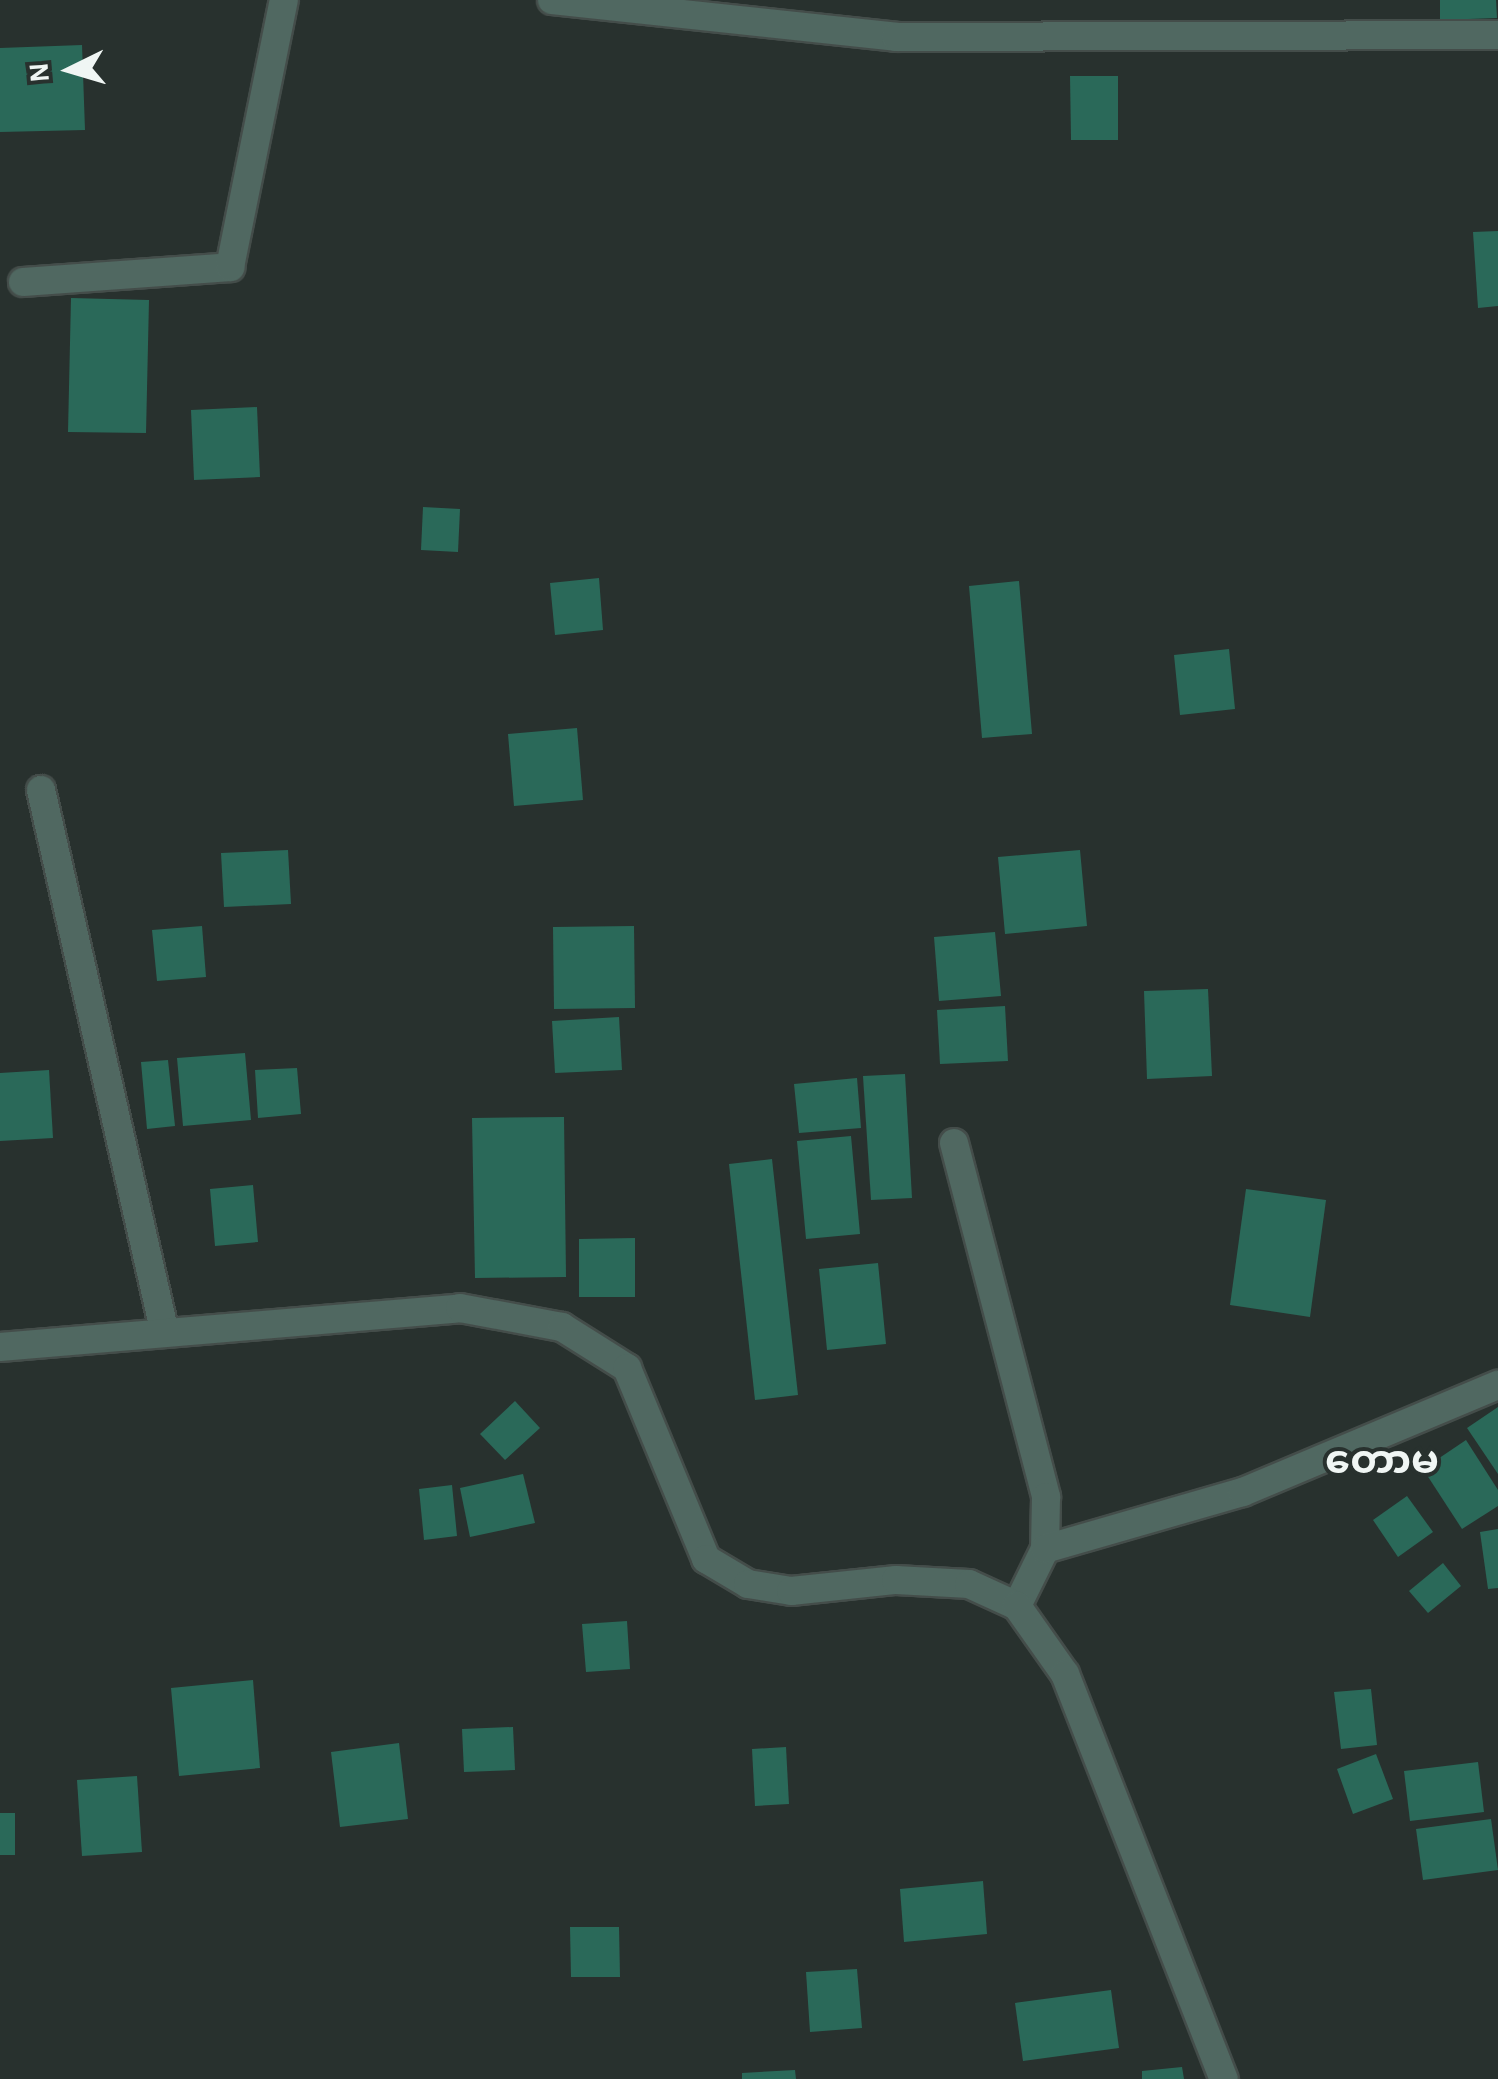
<!DOCTYPE html>
<html>
<head>
<meta charset="utf-8">
<style>
	body { margin:0 }
	#map { position:relative; width:1498px; height:2079px; overflow:hidden; background:#28312e; font-family:"Alegreya Sans","Noto Sans Myanmar",sans-serif }
	div>[style] { position:absolute }
	.building>* { inset:0; background:#2a6959 }
	.roads { filter:drop-shadow(2px 0 #444d4a) drop-shadow(-2px 0 #444d4a) drop-shadow(0 2px #444d4a) drop-shadow(0 -2px #444d4a) }
	.minor>* { height:28px; margin:-14px; padding:0 14px; transform-origin:14px; border-radius:14px; background:#506861 }
	span { translate:-50% -50%; white-space:nowrap; text-align:center; line-height:1.15; -webkit-text-stroke:8px #28312e; paint-order:stroke }
	.quarter-label { font-size:40px; color:#f0f6f4; font-weight:700 }
	.north { position:absolute; left:20px; top:20px; width:100px; height:100px; -webkit-text-stroke:8px #28312e; paint-order:stroke; rotate:265deg; font-size:28px; font-weight:700; line-height:40px; text-align:center; color:#f0f6f4 }
	.north::after { content:''; display:block; margin:auto; width:35px; height:45px; background:#f0f6f4; clip-path:polygon(50% 0,100% 100%,50% 72%,0 100%) }
</style>
</head>
<body>
<div id="map">
	<div class="building">
		<i style="clip-path:polygon(1440px 0,1496px 0,1497px 18px,1440px 20px)"></i>
		<i style="clip-path:polygon(82px 45px,85px 130px,0 132px,0 48px)"></i>
		<i style="clip-path:polygon(1070px 76px,1118px 76px,1118px 140px,1071px 140px)"></i>
		<i style="clip-path:polygon(1498px 231px,1498px 306px,1478px 308px,1473px 232px)"></i>
		<i style="clip-path:polygon(71px 298px,149px 300px,146px 433px,68px 432px)"></i>
		<i style="clip-path:polygon(257px 407px,260px 477px,194px 480px,191px 410px)"></i>
		<i style="clip-path:polygon(423px 507px,460px 509px,458px 552px,421px 550px)"></i>
		<i style="clip-path:polygon(599px 578px,603px 630px,555px 635px,550px 583px)"></i>
		<i style="clip-path:polygon(1019px 581px,1032px 734px,982px 738px,969px 586px)"></i>
		<i style="clip-path:polygon(1229px 649px,1235px 709px,1180px 715px,1174px 655px)"></i>
		<i style="clip-path:polygon(577px 728px,583px 800px,514px 806px,508px 734px)"></i>
		<i style="clip-path:polygon(288px 850px,291px 904px,224px 907px,221px 853px)"></i>
		<i style="clip-path:polygon(1080px 850px,1087px 926px,1005px 934px,998px 857px)"></i>
		<i style="clip-path:polygon(202px 926px,206px 977px,157px 981px,152px 930px)"></i>
		<i style="clip-path:polygon(634px 926px,635px 1008px,554px 1009px,553px 927px)"></i>
		<i style="clip-path:polygon(995px 932px,1001px 996px,939px 1001px,934px 937px)"></i>
		<i style="clip-path:polygon(1208px 989px,1212px 1076px,1147px 1079px,1144px 991px)"></i>
		<i style="clip-path:polygon(1005px 1006px,1008px 1061px,940px 1064px,937px 1010px)"></i>
		<i style="clip-path:polygon(619px 1017px,622px 1070px,555px 1073px,552px 1021px)"></i>
		<i style="clip-path:polygon(245px 1053px,251px 1120px,183px 1126px,177px 1058px)"></i>
		<i style="clip-path:polygon(168px 1060px,175px 1126px,147px 1129px,141px 1062px)"></i>
		<i style="clip-path:polygon(297px 1068px,301px 1114px,258px 1118px,255px 1070px)"></i>
		<i style="clip-path:polygon(49px 1070px,53px 1138px,0 1141px,0 1073px)"></i>
		<i style="clip-path:polygon(905px 1074px,912px 1198px,871px 1200px,863px 1076px)"></i>
		<i style="clip-path:polygon(857px 1078px,861px 1128px,799px 1133px,794px 1084px)"></i>
		<i style="clip-path:polygon(564px 1117px,566px 1277px,475px 1278px,472px 1118px)"></i>
		<i style="clip-path:polygon(851px 1136px,860px 1234px,806px 1239px,797px 1141px)"></i>
		<i style="clip-path:polygon(772px 1159px,798px 1395px,755px 1400px,729px 1164px)"></i>
		<i style="clip-path:polygon(253px 1185px,258px 1242px,215px 1246px,210px 1189px)"></i>
		<i style="clip-path:polygon(1246px 1189px,1326px 1200px,1310px 1317px,1230px 1305px)"></i>
		<i style="clip-path:polygon(635px 1238px,635px 1297px,579px 1297px,579px 1239px)"></i>
		<i style="clip-path:polygon(878px 1263px,886px 1344px,827px 1350px,819px 1269px)"></i>
		<i style="clip-path:polygon(515px 1401px,540px 1428px,505px 1460px,480px 1434px)"></i>
		<i style="clip-path:polygon(1498px 1407px,1498px 1474px,1467px 1428px)"></i>
		<i style="clip-path:polygon(1466px 1440px,1498px 1490px,1498px 1506px,1462px 1529px,1423px 1469px)"></i>
		<i style="clip-path:polygon(523px 1474px,535px 1523px,470px 1537px,460px 1488px)"></i>
		<i style="clip-path:polygon(452px 1485px,457px 1536px,424px 1540px,419px 1489px)"></i>
		<i style="clip-path:polygon(1407px 1496px,1433px 1532px,1398px 1557px,1373px 1520px)"></i>
		<i style="clip-path:polygon(1498px 1529px,1498px 1588px,1488px 1589px,1480px 1532px)"></i>
		<i style="clip-path:polygon(1443px 1563px,1461px 1586px,1428px 1613px,1409px 1591px)"></i>
		<i style="clip-path:polygon(627px 1621px,630px 1669px,586px 1672px,582px 1624px)"></i>
		<i style="clip-path:polygon(253px 1680px,260px 1768px,179px 1776px,171px 1688px)"></i>
		<i style="clip-path:polygon(1371px 1689px,1377px 1745px,1341px 1749px,1334px 1692px)"></i>
		<i style="clip-path:polygon(513px 1727px,515px 1770px,464px 1772px,462px 1729px)"></i>
		<i style="clip-path:polygon(399px 1743px,408px 1819px,340px 1827px,331px 1752px)"></i>
		<i style="clip-path:polygon(786px 1747px,789px 1804px,755px 1806px,752px 1749px)"></i>
		<i style="clip-path:polygon(1376px 1754px,1393px 1799px,1353px 1814px,1337px 1769px)"></i>
		<i style="clip-path:polygon(1478px 1762px,1484px 1812px,1410px 1821px,1404px 1771px)"></i>
		<i style="clip-path:polygon(137px 1776px,142px 1852px,82px 1856px,77px 1780px)"></i>
		<i style="clip-path:polygon(0 1813px,15px 1813px,15px 1855px,0 1855px)"></i>
		<i style="clip-path:polygon(1491px 1819px,1498px 1870px,1423px 1880px,1416px 1829px)"></i>
		<i style="clip-path:polygon(983px 1881px,987px 1934px,904px 1942px,900px 1889px)"></i>
		<i style="clip-path:polygon(570px 1927px,619px 1927px,620px 1977px,571px 1977px)"></i>
		<i style="clip-path:polygon(857px 1969px,862px 2028px,810px 2032px,806px 1972px)"></i>
		<i style="clip-path:polygon(1111px 1990px,1119px 2048px,1023px 2061px,1015px 2003px)"></i>
		<i style="clip-path:polygon(1182px 2067px,1184px 2079px,1142px 2079px,1142px 2071px)"></i>
		<i style="clip-path:polygon(795px 2070px,796px 2079px,742px 2079px,742px 2073px)"></i>
	</div>
	<div class="roads">
		<div class="minor">
			<i style="left:552px;top:0;width:346px;rotate:6.1deg"></i>
			<i style="left:896px;top:37px;width:602px;rotate:-0.19deg"></i>
			<i style="left:23px;top:282px;width:208px;rotate:-4.1deg"></i>
			<i style="left:230px;top:267px;width:272px;rotate:-78.6deg"></i>
			<i style="left:41px;top:790px;width:553px;rotate:77.15deg"></i>
			<i style="left:954px;top:1143px;width:366px;rotate:75.4deg"></i>
			<i style="left:1046px;top:1497px;width:52px;rotate:91.1deg"></i>
			<i style="left:1045px;top:1549px;width:64px;rotate:116.2deg"></i>
			<i style="left:0;top:1347px;width:462px;rotate:-4.8deg"></i>
			<i style="left:460px;top:1308px;width:104px;rotate:10.6deg"></i>
			<i style="left:562px;top:1327px;width:77px;rotate:32.2deg"></i>
			<i style="left:627px;top:1368px;width:207px;rotate:67.5deg"></i>
			<i style="left:706px;top:1559px;width:49px;rotate:30.8deg"></i>
			<i style="left:748px;top:1584px;width:44px;rotate:9.2deg"></i>
			<i style="left:791px;top:1591px;width:106px;rotate:-6deg"></i>
			<i style="left:896px;top:1580px;width:73px;rotate:3.1deg"></i>
			<i style="left:969px;top:1584px;width:53px;rotate:24.6deg"></i>
			<i style="left:1017px;top:1606px;width:83px;rotate:54.8deg"></i>
			<i style="left:1065px;top:1674px;width:435px;rotate:68.6deg"></i>
			<i style="left:1045px;top:1549px;width:206px;rotate:-16.1deg"></i>
			<i style="left:1243px;top:1492px;width:277px;rotate:-22.8deg"></i>
		</div>
	</div>
	<div class="quarter-label">
		<span style="left:1382px;top:1461px">တောမ</span>
	</div>
	<div class="north">N</div>
</div>
</body>
</html>
